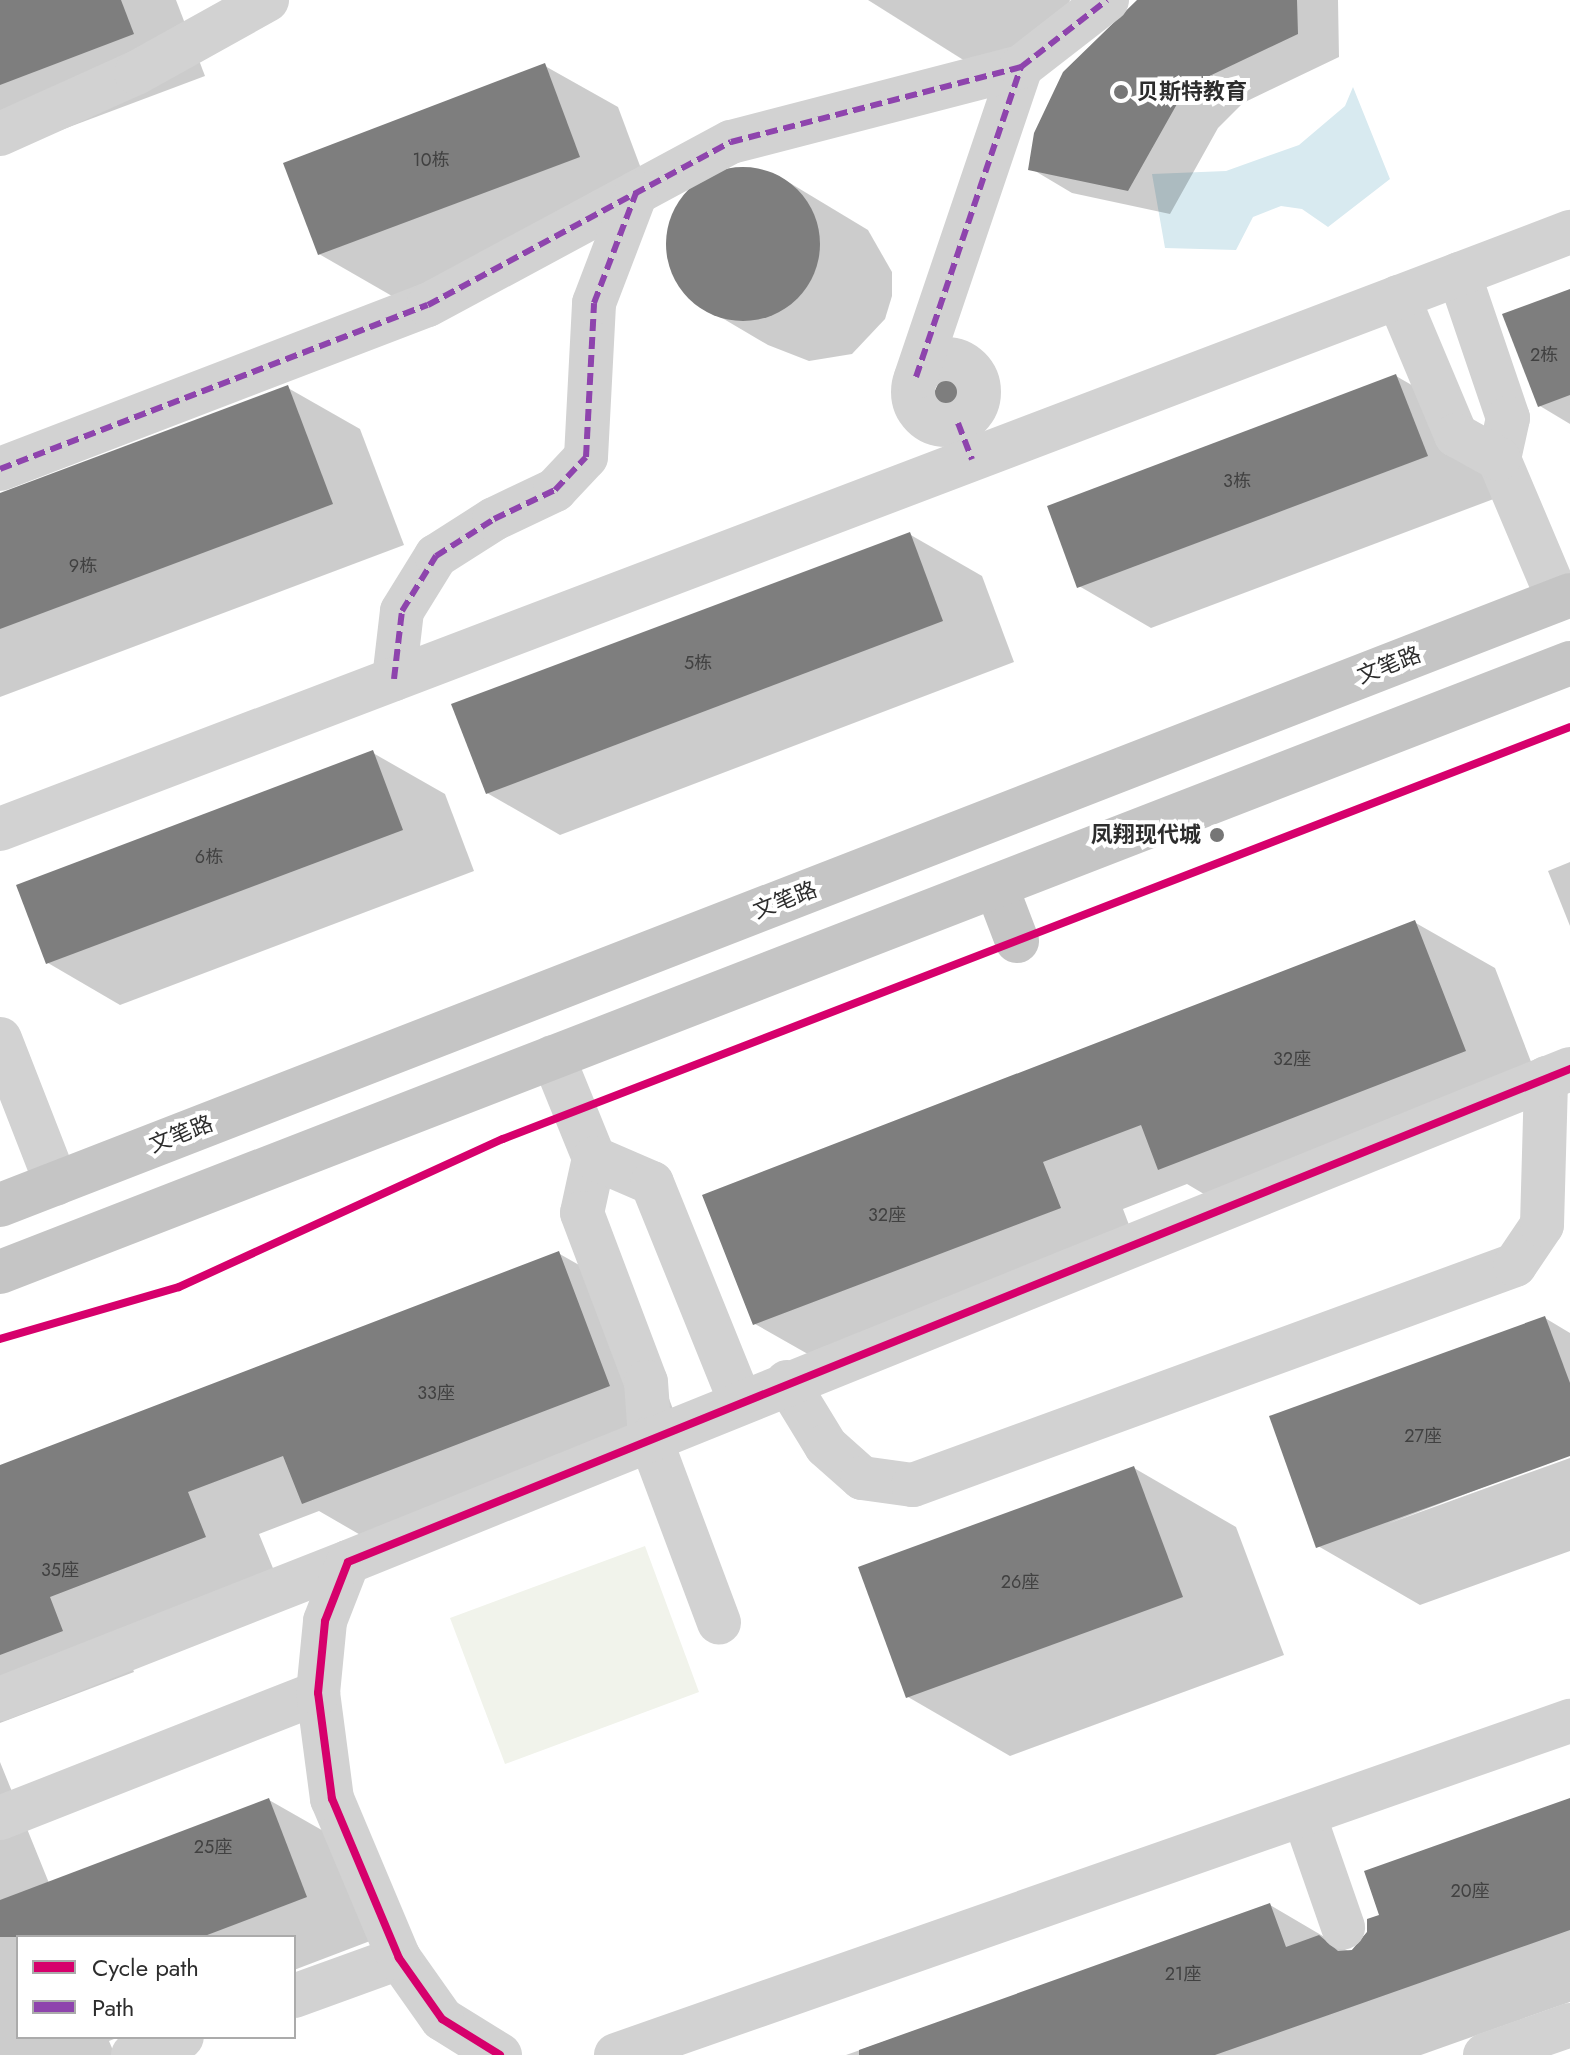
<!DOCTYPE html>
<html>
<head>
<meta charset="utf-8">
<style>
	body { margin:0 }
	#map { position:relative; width:1570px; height:2055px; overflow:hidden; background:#fff; font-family:Jost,"Noto Sans SC",sans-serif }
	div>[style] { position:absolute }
	.green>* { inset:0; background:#f1f3eb }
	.water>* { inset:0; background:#d8eaf0 }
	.shadow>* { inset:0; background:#0003 }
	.building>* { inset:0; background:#7e7e7e }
	.round { border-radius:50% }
	.minor>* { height:44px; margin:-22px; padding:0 22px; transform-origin:22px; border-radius:22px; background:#d2d2d2 }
	.minor>.ring { margin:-22px; padding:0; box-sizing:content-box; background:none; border:44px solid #d2d2d2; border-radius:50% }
	.major>* { height:44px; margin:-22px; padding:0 22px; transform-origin:22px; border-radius:22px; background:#c5c5c5 }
	.quiet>* { height:6px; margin-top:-3px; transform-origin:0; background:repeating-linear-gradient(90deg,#8e44ad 0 12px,transparent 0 18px) }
	.cycleway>* { height:8px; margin:-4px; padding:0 4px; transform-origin:4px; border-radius:4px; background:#d6006c }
	.dots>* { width:22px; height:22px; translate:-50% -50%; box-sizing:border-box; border:4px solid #fff; border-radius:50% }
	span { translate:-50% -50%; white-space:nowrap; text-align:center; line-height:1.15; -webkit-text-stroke:8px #fff; paint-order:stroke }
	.number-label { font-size:18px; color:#414141 }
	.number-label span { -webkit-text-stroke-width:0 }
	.poi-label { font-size:22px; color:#2d2d2d; font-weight:700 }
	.left { translate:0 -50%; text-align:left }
	.right { translate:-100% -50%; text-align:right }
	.street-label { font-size:22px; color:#2d2d2d }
	.legend { position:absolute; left:16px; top:1935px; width:280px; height:104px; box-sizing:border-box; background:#fff; border:2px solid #ababab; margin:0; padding:10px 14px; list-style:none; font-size:24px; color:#2d2d2d }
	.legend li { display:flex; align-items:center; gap:16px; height:40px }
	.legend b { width:40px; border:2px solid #ababab }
</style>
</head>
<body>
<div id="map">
	<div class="green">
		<i style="clip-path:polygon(645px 1546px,699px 1692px,505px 1764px,450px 1618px)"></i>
	</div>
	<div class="water">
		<i style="clip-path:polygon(1353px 87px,1390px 179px,1328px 227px,1302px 209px,1281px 206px,1253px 217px,1236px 250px,1165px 248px,1152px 174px,1226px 171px,1299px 145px,1345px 106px)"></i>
	</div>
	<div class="shadow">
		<i style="clip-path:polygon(0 0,176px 0,205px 76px,0 153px)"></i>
		<i style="clip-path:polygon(868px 0,1070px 0,1063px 24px,1049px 44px,965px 61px)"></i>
		<i style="clip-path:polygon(1143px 0,1338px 0,1339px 57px,1243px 103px,1218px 128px,1170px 214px,1072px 193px,1030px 168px)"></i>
		<i style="clip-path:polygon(545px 66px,618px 107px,652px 198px,392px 296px,319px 254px)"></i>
		<i style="clip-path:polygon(741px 167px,775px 174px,868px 230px,892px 272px,892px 296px,885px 319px,852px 354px,809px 361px,768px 345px,695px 302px,670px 267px,666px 242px,681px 200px)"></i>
		<i style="clip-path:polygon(1570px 291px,1570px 424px,1540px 406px)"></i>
		<i style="clip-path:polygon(964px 374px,978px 382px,986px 406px,969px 424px,945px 418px,925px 402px)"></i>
		<i style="clip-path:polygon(1396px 376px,1469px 418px,1499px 497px,1151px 628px,1079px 586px)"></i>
		<i style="clip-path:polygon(288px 388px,360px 429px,404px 545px,0 697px,0 496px)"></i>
		<i style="clip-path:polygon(909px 534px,982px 576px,1014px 662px,560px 835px,487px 793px)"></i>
		<i style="clip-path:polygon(373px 753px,445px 794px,474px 871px,120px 1005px,48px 963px)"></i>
		<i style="clip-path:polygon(1570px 862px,1570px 926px,1548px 871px)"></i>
		<i style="clip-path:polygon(1414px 922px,1495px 968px,1545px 1098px,1241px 1216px,1187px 1184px,1123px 1209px,1140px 1254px,836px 1370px,755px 1324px)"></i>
		<i style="clip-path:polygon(558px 1253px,630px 1294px,680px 1428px,376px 1544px,319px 1511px,259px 1534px,277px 1578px,121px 1638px,134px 1672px,0 1723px,0 1468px)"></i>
		<i style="clip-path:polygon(1545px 1318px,1570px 1333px,1570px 1454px,1387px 1524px,1570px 1458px,1570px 1551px,1420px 1605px,1318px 1546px)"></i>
		<i style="clip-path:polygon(1134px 1468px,1236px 1527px,1284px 1655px,1010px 1756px,908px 1697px)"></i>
		<i style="clip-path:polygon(0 1762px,49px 1883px,269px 1800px,341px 1841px,378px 1938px,294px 1970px,294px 1937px,18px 1937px,18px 2037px,119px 2037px,109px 2041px,115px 2055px,0 2055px)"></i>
		<i style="clip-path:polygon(1570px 1800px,1570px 2002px,1421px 2055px,846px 2055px,1270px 1905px,1350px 1952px,1381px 1916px)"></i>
	</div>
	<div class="building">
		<i style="clip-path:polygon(0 0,121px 0,134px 34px,0 85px)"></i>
		<i style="clip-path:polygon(1137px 0,1297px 0,1298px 34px,1201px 80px,1177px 104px,1128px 191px,1028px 170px,1034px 133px,1063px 72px)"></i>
		<i style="clip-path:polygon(545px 63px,580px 157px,318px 255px,283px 163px)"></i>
		<i class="round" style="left:666px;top:167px;width:154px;height:154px"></i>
		<i style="clip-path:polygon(1570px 289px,1570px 395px,1538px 407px,1502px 314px)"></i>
		<i style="clip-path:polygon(946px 366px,964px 372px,972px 383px,972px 397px,954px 417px,940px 417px,922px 401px,933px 395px)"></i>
		<i style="clip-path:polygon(1396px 374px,1428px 456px,1077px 588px,1047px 506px)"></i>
		<i style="clip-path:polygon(288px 385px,333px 504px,0 629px,0 493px)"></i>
		<i style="clip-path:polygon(910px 532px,943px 621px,486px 794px,451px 704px)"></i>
		<i style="clip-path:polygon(373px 750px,403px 830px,46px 964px,16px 885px)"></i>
		<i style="clip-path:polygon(1415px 920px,1466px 1051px,1158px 1170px,1141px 1125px,1043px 1162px,1061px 1208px,753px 1325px,702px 1195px)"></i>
		<i style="clip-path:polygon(559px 1251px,610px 1386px,302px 1504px,283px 1456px,188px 1492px,206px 1537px,50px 1597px,63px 1631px,0 1655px,0 1465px)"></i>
		<i style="clip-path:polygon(1545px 1316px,1570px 1383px,1570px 1456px,1316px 1548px,1269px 1416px)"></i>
		<i style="clip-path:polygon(1134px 1466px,1183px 1597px,906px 1698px,858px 1567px)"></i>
		<i style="clip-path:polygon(269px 1798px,307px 1897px,202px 1937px,0 1937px,0 1900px)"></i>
		<i style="clip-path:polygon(1570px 1798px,1570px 1930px,1215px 2055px,859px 2055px,859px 2050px,1270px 1903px,1286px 1947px,1319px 1935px,1338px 1951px,1352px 1950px,1367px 1932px,1367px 1919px,1379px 1915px,1364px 1871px)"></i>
	</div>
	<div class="minor">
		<i style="left:0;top:134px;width:149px;rotate:-24.2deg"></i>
		<i style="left:136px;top:73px;width:150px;rotate:-29.1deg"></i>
		<i style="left:1459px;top:274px;width:152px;rotate:71.2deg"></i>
		<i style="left:1508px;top:418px;width:42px;rotate:102.4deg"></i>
		<i style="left:1499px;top:459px;width:152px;rotate:67.1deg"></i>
		<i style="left:1398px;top:297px;width:150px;rotate:67.2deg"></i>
		<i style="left:1456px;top:435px;width:49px;rotate:29.2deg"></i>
		<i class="ring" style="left:913px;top:359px;width:22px;height:22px"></i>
		<i style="left:916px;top:377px;width:327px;rotate:-71.3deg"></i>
		<i style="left:0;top:469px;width:458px;rotate:-21deg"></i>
		<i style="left:428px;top:305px;width:344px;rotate:-28.3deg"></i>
		<i style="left:731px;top:142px;width:300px;rotate:-14.5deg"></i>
		<i style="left:1021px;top:67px;width:109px;rotate:-37.9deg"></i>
		<i style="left:394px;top:679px;width:68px;rotate:-83.3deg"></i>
		<i style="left:402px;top:611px;width:65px;rotate:-58.3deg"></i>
		<i style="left:436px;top:556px;width:69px;rotate:-32.5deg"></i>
		<i style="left:494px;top:519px;width:68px;rotate:-25.4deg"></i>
		<i style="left:555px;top:490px;width:45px;rotate:-46.8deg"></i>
		<i style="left:586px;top:457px;width:154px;rotate:-87deg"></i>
		<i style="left:594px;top:303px;width:118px;rotate:-69.1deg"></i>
		<i style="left:0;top:829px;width:1680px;rotate:-20.82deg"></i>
		<i style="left:0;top:1039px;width:155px;rotate:68.7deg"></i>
		<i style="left:553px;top:1057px;width:109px;rotate:67.9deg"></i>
		<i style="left:594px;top:1158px;width:56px;rotate:102.3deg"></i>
		<i style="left:582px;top:1213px;width:181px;rotate:69.3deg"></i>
		<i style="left:646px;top:1382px;width:56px;rotate:85.9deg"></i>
		<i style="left:650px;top:1438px;width:197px;rotate:69.5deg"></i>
		<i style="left:594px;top:1158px;width:63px;rotate:23.3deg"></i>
		<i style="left:652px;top:1183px;width:235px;rotate:68deg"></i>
		<i style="left:787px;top:1382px;width:75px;rotate:58.6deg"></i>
		<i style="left:826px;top:1446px;width:48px;rotate:41.6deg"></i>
		<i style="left:862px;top:1478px;width:51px;rotate:7.8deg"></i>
		<i style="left:913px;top:1485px;width:641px;rotate:-20.07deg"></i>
		<i style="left:1515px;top:1265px;width:48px;rotate:-56deg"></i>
		<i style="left:1542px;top:1225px;width:147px;rotate:-88.4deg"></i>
		<i style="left:0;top:1699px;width:374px;rotate:-21.5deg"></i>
		<i style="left:1304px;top:1815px;width:119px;rotate:70.8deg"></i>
		<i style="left:0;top:1818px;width:342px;rotate:-21.5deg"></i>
		<i style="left:294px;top:1996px;width:112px;rotate:-19.9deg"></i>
		<i style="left:133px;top:2055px;width:52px;rotate:-20.2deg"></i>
		<i style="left:500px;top:2055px;width:68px;rotate:-148.2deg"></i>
		<i style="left:442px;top:2019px;width:75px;rotate:-125.2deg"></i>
		<i style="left:399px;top:1958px;width:173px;rotate:-112.8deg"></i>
		<i style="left:332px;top:1799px;width:107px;rotate:-97.5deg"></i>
		<i style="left:318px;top:1693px;width:72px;rotate:-84.4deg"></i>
		<i style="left:325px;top:1621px;width:63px;rotate:-68.7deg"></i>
		<i style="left:348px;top:1562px;width:1318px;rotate:-21.97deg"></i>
		<i style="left:616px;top:2055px;width:1011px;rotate:-19.3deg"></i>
		<i style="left:1485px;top:2055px;width:90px;rotate:-19.4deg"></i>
	</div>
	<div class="major">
		<i style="left:996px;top:886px;width:59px;rotate:69.1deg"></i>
		<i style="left:0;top:1205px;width:1684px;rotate:-21.23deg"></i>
		<i style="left:0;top:1272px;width:1684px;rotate:-21.2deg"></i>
	</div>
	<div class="quiet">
		<i style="left:916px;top:377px;width:327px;rotate:-71.3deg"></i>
		<i style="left:958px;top:423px;width:39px;rotate:69deg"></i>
		<i style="left:0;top:469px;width:458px;rotate:-21deg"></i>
		<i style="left:428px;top:305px;width:344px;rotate:-28.3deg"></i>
		<i style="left:731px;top:142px;width:300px;rotate:-14.5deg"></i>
		<i style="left:1021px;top:67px;width:109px;rotate:-37.9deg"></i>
		<i style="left:394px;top:679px;width:68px;rotate:-83.3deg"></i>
		<i style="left:402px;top:611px;width:65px;rotate:-58.3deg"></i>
		<i style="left:436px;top:556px;width:69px;rotate:-32.5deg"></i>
		<i style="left:494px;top:519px;width:68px;rotate:-25.4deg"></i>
		<i style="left:555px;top:490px;width:45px;rotate:-46.8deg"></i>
		<i style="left:586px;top:457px;width:154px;rotate:-87deg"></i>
		<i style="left:594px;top:303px;width:118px;rotate:-69.1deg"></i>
	</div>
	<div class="cycleway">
		<i style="left:0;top:1339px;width:186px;rotate:-16.2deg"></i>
		<i style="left:179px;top:1287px;width:356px;rotate:-24.6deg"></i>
		<i style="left:503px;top:1139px;width:1144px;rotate:-21.11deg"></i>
		<i style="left:500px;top:2055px;width:68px;rotate:-148.2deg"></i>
		<i style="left:442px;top:2019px;width:75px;rotate:-125.2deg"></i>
		<i style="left:399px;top:1958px;width:173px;rotate:-112.8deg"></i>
		<i style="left:332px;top:1799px;width:107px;rotate:-97.5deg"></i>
		<i style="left:318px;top:1693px;width:72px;rotate:-84.4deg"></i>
		<i style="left:325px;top:1621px;width:63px;rotate:-68.7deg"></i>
		<i style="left:348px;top:1562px;width:1318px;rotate:-21.97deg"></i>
	</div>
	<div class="dots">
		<i style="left:1121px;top:92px;background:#767676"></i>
		<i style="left:1217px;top:835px;background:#767676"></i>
	</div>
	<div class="number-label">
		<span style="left:431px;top:160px">10栋</span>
		<span style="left:1544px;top:355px">2栋</span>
		<span style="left:1237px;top:481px">3栋</span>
		<span style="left:83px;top:566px">9栋</span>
		<span style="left:698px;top:663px">5栋</span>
		<span style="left:209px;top:857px">6栋</span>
		<span style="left:1292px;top:1059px">32座</span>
		<span style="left:887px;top:1215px">32座</span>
		<span style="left:436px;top:1393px">33座</span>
		<span style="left:1423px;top:1436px">27座</span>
		<span style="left:60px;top:1570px">35座</span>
		<span style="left:1020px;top:1582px">26座</span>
		<span style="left:213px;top:1847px">25座</span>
		<span style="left:1470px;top:1891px">20座</span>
		<span style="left:1183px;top:1974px">21座</span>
	</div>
	<div class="poi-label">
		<span class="left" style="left:1137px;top:92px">贝斯特教育</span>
		<span class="right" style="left:1201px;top:835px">凤翔现代城</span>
	</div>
	<div class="street-label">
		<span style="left:1389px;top:665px;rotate:-21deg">文笔路</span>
		<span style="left:785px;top:900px;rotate:-21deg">文笔路</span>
		<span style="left:181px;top:1134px;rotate:-21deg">文笔路</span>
	</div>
	<ul class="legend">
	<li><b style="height:10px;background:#d6006c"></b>Cycle path</li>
	<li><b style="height:10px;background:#8e44ad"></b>Path</li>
	</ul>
</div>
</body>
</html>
